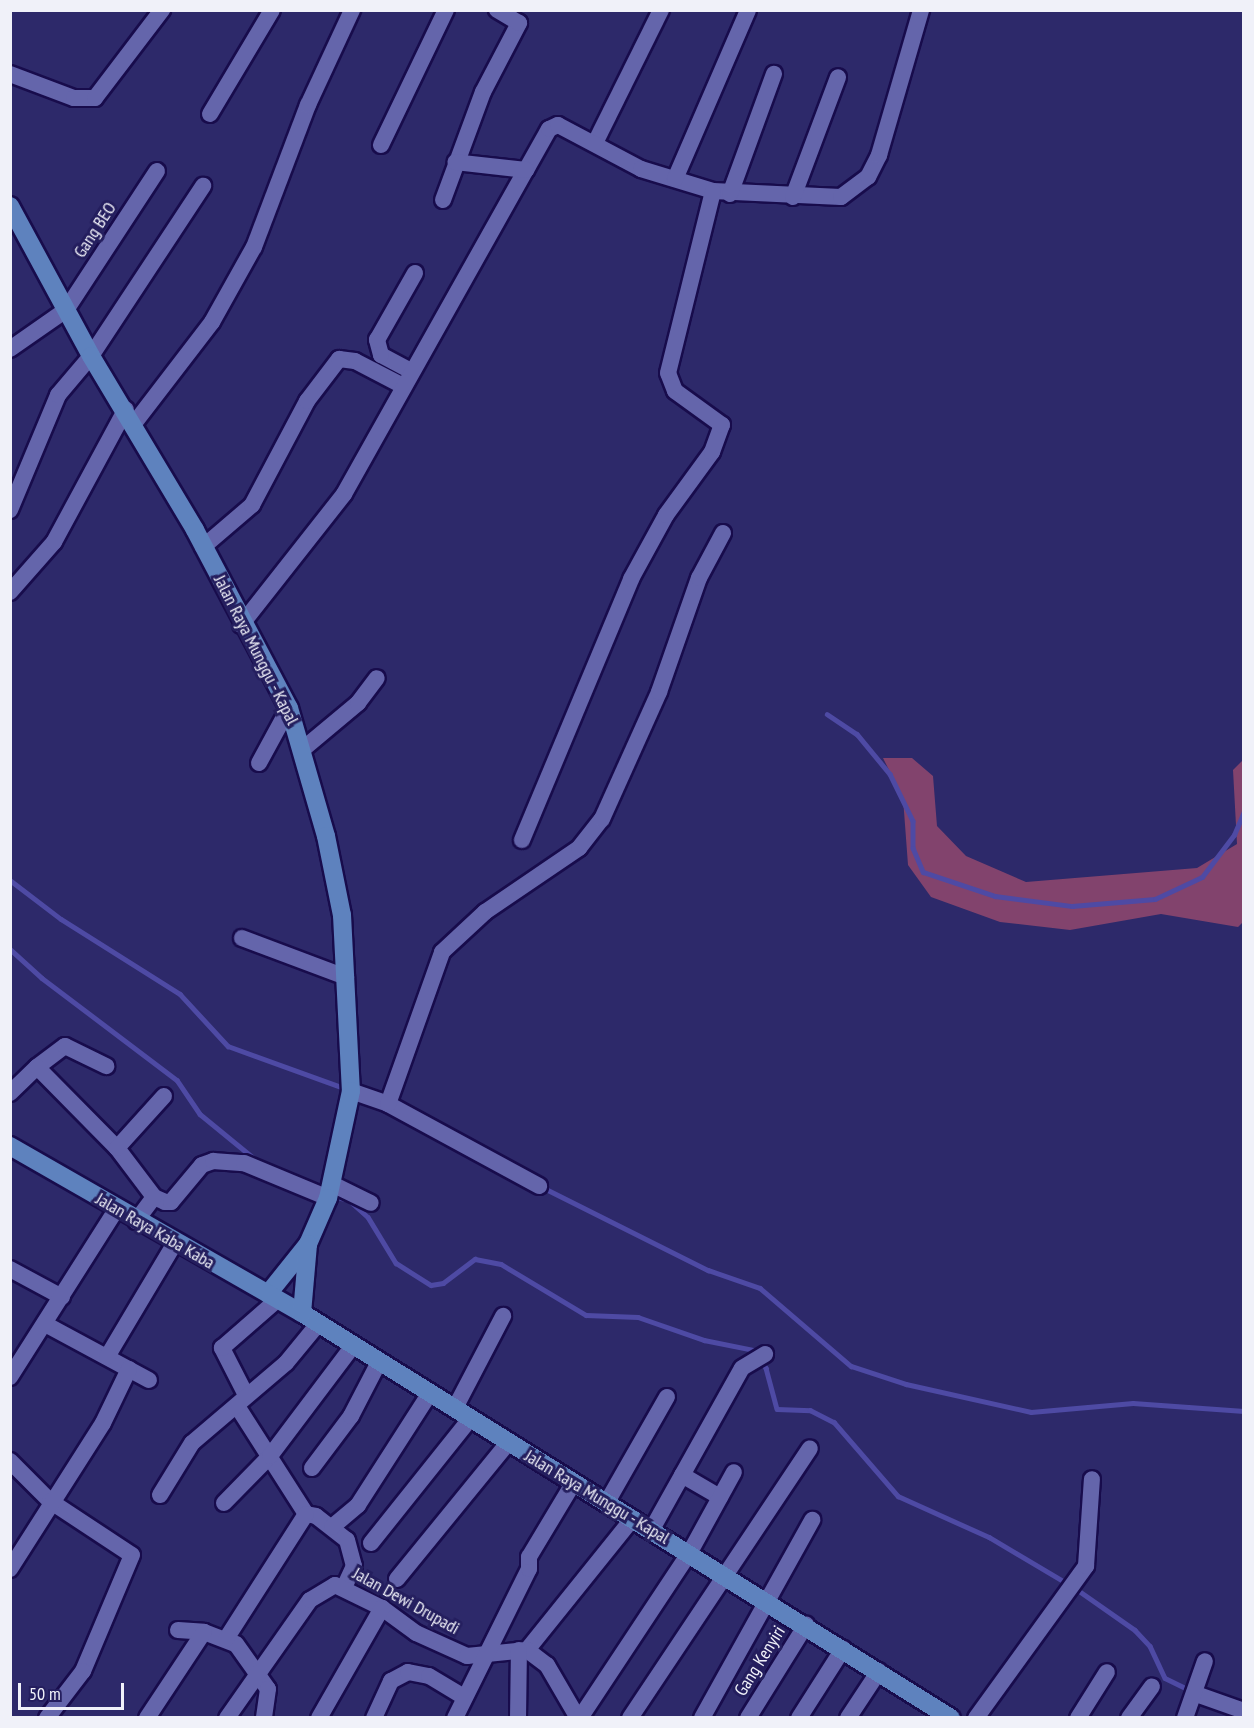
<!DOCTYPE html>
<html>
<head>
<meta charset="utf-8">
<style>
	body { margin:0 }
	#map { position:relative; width:1254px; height:1728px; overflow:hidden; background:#2d296a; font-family:"PT Sans Narrow",sans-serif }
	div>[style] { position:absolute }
	.green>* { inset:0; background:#82436d }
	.stream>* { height:4.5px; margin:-2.25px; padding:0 2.25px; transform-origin:2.25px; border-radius:2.25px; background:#4e4aa4 }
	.roads { filter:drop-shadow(2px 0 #180c4c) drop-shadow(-2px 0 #180c4c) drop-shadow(0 2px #180c4c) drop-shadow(0 -2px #180c4c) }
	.street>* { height:16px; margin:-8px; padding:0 8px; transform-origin:8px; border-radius:8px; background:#6465ab }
	.secondary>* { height:18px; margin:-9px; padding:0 9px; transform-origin:9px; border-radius:9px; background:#5e82be }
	span { translate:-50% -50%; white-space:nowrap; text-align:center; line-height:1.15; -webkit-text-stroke:6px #241e5e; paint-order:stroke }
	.street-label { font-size:18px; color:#f0f1f9 }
	.frame { position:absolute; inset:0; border:12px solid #f0f1f9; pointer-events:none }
	.scale { position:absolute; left:18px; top:1683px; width:106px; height:27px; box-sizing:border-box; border:3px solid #f0f1f9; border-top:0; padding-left:8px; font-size:18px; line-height:21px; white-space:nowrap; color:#f0f1f9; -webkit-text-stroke:4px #241e5e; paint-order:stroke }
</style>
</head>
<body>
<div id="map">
	<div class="green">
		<i style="clip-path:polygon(883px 758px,912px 758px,933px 776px,937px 826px,966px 856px,1026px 882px,1197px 868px,1237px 844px,1233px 770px,1243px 760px,1243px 922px,1238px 927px,1161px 914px,1070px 930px,1000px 922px,931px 897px,908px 865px,903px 798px)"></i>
	</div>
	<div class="stream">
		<i style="left:827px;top:714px;width:36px;rotate:34deg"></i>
		<i style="left:857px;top:734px;width:52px;rotate:50.5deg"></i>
		<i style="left:890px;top:774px;width:52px;rotate:63.9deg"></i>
		<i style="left:913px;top:821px;width:27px;rotate:90deg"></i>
		<i style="left:913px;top:848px;width:26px;rotate:67deg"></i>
		<i style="left:923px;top:872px;width:76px;rotate:18.4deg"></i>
		<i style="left:995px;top:896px;width:78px;rotate:7.4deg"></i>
		<i style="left:1072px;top:906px;width:83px;rotate:-4.8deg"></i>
		<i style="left:1155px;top:899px;width:52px;rotate:-25.1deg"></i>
		<i style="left:1202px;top:877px;width:53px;rotate:-52.7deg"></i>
		<i style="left:1234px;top:835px;width:26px;rotate:-67deg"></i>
		<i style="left:10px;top:880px;width:64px;rotate:37.4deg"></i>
		<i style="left:61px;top:919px;width:141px;rotate:32.2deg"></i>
		<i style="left:180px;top:994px;width:71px;rotate:47.3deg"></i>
		<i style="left:228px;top:1046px;width:127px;rotate:19.9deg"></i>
		<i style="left:10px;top:949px;width:43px;rotate:42.2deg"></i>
		<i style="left:42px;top:978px;width:169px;rotate:37.1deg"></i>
		<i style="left:177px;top:1080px;width:41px;rotate:55.9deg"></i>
		<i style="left:200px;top:1114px;width:71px;rotate:39.3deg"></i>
		<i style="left:542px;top:1187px;width:186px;rotate:26.6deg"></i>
		<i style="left:708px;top:1270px;width:55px;rotate:19.1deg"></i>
		<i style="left:760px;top:1288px;width:120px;rotate:40.6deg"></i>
		<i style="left:851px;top:1366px;width:58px;rotate:18.1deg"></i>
		<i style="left:906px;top:1384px;width:128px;rotate:12.6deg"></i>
		<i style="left:1031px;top:1412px;width:102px;rotate:-5deg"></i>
		<i style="left:1133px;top:1403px;width:111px;rotate:4.1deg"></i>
		<i style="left:332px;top:1196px;width:17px;rotate:13deg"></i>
		<i style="left:349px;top:1200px;width:25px;rotate:42deg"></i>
		<i style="left:368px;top:1217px;width:54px;rotate:58.7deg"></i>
		<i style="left:396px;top:1263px;width:41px;rotate:32.2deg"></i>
		<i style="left:431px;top:1285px;width:12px;rotate:-9deg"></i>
		<i style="left:443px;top:1283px;width:40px;rotate:-37deg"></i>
		<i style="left:475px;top:1259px;width:26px;rotate:11deg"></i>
		<i style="left:501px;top:1264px;width:99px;rotate:31deg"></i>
		<i style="left:586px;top:1315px;width:52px;rotate:2.2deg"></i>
		<i style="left:638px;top:1317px;width:70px;rotate:19.2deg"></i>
		<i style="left:704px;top:1340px;width:51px;rotate:11.3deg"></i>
		<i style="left:754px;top:1350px;width:22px;rotate:56deg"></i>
		<i style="left:766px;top:1368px;width:42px;rotate:75deg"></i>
		<i style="left:777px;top:1409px;width:33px;rotate:2deg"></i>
		<i style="left:810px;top:1410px;width:27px;rotate:27deg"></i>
		<i style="left:834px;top:1422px;width:98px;rotate:49.1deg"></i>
		<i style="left:898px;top:1496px;width:100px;rotate:24.3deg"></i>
		<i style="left:989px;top:1537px;width:92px;rotate:30.7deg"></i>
		<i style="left:1075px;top:1588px;width:73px;rotate:35deg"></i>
		<i style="left:1135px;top:1630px;width:22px;rotate:47deg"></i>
		<i style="left:1150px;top:1646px;width:35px;rotate:65deg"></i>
		<i style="left:1165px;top:1678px;width:28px;rotate:26deg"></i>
	</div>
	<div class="roads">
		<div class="street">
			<i style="left:10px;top:74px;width:68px;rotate:20.6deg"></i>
			<i style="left:74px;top:98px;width:21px"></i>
			<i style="left:95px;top:98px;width:111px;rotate:-52.7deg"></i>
			<i style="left:210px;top:114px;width:121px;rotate:-59.2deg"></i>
			<i style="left:595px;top:143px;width:148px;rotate:-63.6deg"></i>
			<i style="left:381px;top:145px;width:150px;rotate:-64.3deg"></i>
			<i style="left:526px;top:170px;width:47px;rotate:-60.7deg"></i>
			<i style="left:549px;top:129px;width:10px;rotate:-24deg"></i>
			<i style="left:558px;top:125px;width:94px;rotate:27.9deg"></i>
			<i style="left:641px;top:169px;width:75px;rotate:17deg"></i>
			<i style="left:713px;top:191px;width:128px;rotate:2.7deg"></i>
			<i style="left:841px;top:197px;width:34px;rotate:-37deg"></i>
			<i style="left:868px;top:177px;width:25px;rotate:-63deg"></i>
			<i style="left:879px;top:155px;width:151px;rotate:-73.8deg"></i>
			<i style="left:675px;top:179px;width:184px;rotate:-66.6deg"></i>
			<i style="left:730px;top:194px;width:128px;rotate:-69.9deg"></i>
			<i style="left:793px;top:197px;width:128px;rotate:-69.4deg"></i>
			<i style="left:443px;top:200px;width:115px;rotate:-69.7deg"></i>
			<i style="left:483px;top:92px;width:78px;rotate:-62.4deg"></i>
			<i style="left:519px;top:23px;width:26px;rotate:-149deg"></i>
			<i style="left:10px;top:349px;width:68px;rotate:-34.9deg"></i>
			<i style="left:66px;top:310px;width:166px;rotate:-56.8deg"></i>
			<i style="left:411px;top:371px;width:34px;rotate:-152deg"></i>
			<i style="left:381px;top:355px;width:16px;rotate:-105deg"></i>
			<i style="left:377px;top:340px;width:77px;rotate:-60.4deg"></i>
			<i style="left:133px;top:425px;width:130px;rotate:-52.5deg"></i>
			<i style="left:212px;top:322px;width:86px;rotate:-60.8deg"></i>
			<i style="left:254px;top:247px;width:152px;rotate:-69.2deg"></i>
			<i style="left:308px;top:105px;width:105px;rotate:-65.1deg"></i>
			<i style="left:10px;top:510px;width:125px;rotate:-67.3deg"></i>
			<i style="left:58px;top:395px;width:51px;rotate:-49.8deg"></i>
			<i style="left:91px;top:356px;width:204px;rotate:-56.6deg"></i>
			<i style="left:203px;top:547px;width:65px;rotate:-40.6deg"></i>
			<i style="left:252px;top:505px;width:118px;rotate:-62.1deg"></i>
			<i style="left:307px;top:401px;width:53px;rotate:-52.7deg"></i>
			<i style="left:339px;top:359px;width:16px;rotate:7deg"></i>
			<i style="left:355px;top:361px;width:54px;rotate:27.5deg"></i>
			<i style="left:10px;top:592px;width:67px;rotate:-48.7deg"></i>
			<i style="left:54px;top:542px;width:151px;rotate:-61.6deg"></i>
			<i style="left:241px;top:625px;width:167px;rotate:-51.8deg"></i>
			<i style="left:344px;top:494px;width:372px;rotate:-60.7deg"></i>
			<i style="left:526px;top:170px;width:71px;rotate:-173.6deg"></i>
			<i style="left:303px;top:749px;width:72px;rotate:-39.9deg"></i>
			<i style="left:358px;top:703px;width:31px;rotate:-53deg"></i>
			<i style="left:259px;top:763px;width:63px;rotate:-61.4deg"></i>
			<i style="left:522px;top:840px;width:283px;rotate:-67.3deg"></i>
			<i style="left:631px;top:579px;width:73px;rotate:-61.3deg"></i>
			<i style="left:666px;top:515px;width:78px;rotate:-53.9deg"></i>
			<i style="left:712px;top:452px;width:29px;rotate:-70deg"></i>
			<i style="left:722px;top:425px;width:58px;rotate:-144.1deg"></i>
			<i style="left:675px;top:391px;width:19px;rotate:-111deg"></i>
			<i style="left:668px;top:373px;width:187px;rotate:-76.1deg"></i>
			<i style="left:242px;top:938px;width:111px;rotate:20.6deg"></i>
			<i style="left:37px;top:1067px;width:35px;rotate:-37deg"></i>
			<i style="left:65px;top:1046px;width:46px;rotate:26deg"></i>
			<i style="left:351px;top:1091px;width:39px;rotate:19deg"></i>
			<i style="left:388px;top:1104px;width:172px;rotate:28.5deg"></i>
			<i style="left:10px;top:1093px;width:37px;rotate:-44deg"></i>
			<i style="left:37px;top:1067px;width:114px;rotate:45.4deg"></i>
			<i style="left:117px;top:1148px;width:61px;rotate:52.9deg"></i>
			<i style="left:154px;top:1197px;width:12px;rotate:24deg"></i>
			<i style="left:165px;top:1202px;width:6px"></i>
			<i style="left:171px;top:1202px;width:48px;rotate:-50deg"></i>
			<i style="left:202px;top:1165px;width:12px;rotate:-20deg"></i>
			<i style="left:213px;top:1161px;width:31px;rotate:4deg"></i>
			<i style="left:244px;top:1163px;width:91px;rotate:22.6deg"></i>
			<i style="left:388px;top:1104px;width:161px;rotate:-70.4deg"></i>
			<i style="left:442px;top:952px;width:59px;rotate:-42.9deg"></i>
			<i style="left:485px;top:912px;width:114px;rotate:-34.2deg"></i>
			<i style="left:579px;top:848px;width:37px;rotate:-52deg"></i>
			<i style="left:602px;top:819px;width:139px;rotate:-65.8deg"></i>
			<i style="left:659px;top:692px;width:121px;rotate:-70.7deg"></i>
			<i style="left:699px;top:578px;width:51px;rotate:-61.9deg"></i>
			<i style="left:117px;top:1148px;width:70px;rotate:-47.9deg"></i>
			<i style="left:332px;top:1184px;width:43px;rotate:26deg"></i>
			<i style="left:136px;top:1221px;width:30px;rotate:-53deg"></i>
			<i style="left:10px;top:1269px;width:59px;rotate:28.3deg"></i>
			<i style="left:45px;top:1324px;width:118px;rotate:28.3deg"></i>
			<i style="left:107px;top:1357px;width:133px;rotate:-59.2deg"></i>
			<i style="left:10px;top:1377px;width:198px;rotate:-57.6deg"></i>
			<i style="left:245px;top:1393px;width:51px;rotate:-117.1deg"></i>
			<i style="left:222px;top:1348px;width:73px;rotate:-41.1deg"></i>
			<i style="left:237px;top:1406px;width:128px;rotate:57.4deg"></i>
			<i style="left:306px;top:1514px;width:10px;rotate:11deg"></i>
			<i style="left:316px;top:1516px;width:39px;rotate:38deg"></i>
			<i style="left:347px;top:1540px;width:27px;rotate:75deg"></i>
			<i style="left:354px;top:1566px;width:23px;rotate:115deg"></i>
			<i style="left:455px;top:1408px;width:104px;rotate:-62.4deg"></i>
			<i style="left:10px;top:1461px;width:57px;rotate:45deg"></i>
			<i style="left:50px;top:1501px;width:98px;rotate:33.4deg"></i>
			<i style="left:132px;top:1555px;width:126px;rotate:112.9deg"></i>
			<i style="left:83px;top:1671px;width:59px;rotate:127.5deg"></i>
			<i style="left:312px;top:1468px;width:65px;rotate:-53.1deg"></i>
			<i style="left:351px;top:1416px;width:61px;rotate:-62.6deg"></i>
			<i style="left:682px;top:1475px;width:44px;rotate:30.1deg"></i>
			<i style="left:160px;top:1495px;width:61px;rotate:-58.4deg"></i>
			<i style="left:192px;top:1443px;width:123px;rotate:-40.4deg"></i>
			<i style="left:286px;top:1363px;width:50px;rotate:-50.6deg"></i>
			<i style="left:607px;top:1502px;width:121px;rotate:-60.3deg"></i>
			<i style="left:224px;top:1503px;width:66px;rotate:-45.6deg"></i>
			<i style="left:270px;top:1456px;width:138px;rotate:-53deg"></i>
			<i style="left:332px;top:1527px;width:34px;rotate:-40deg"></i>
			<i style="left:358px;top:1505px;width:133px;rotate:-57.3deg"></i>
			<i style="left:652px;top:1529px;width:184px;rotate:-60.8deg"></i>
			<i style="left:742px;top:1368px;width:27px;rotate:-31deg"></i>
			<i style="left:371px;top:1543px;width:159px;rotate:-51.4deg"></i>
			<i style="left:10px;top:1569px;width:173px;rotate:-57.5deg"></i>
			<i style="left:103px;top:1423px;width:60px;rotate:-64.3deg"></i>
			<i style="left:397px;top:1579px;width:176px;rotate:-50.8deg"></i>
			<i style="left:178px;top:1630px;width:26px;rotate:4deg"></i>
			<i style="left:204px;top:1632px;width:34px;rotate:21deg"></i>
			<i style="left:236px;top:1644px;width:55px;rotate:54.6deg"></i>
			<i style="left:268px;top:1689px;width:29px;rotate:98deg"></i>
			<i style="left:226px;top:1639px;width:148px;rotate:-57.4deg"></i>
			<i style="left:527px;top:1650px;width:169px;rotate:-51.2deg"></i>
			<i style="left:1196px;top:1694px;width:51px;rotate:19.5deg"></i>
			<i style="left:147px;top:1718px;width:103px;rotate:-56.5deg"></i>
			<i style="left:227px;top:1718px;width:144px;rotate:-54.9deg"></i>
			<i style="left:310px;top:1600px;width:29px;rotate:-31deg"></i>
			<i style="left:335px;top:1585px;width:52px;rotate:26.1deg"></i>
			<i style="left:382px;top:1608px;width:42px;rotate:36.3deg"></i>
			<i style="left:416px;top:1633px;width:56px;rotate:24.3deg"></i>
			<i style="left:467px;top:1656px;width:60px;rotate:-5.7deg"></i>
			<i style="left:527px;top:1650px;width:25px;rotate:37deg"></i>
			<i style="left:547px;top:1665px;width:61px;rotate:59.7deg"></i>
			<i style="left:319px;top:1718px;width:127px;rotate:-60.2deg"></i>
			<i style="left:374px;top:1718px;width:41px;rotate:-65.3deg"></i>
			<i style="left:391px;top:1681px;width:19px;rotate:-28deg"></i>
			<i style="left:408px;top:1672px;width:21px;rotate:11deg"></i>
			<i style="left:429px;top:1676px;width:41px;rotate:31deg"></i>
			<i style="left:455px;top:1718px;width:166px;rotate:-63.6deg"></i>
			<i style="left:529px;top:1569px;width:12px;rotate:-90deg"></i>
			<i style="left:529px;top:1557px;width:87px;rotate:-59deg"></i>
			<i style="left:518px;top:1718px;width:68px;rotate:-89.2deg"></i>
			<i style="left:580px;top:1718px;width:199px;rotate:-56.5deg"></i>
			<i style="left:690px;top:1552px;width:91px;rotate:-61.2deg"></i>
			<i style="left:630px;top:1718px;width:324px;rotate:-56.3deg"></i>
			<i style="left:702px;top:1718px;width:227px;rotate:-60.9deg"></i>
			<i style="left:748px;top:1718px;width:110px;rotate:-58.1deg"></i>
			<i style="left:799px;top:1718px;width:82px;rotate:-57.5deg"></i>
			<i style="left:848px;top:1718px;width:56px;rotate:-56.6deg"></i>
			<i style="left:976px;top:1718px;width:188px;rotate:-54.1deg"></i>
			<i style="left:1086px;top:1566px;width:87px;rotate:-86.1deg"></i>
			<i style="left:1078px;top:1718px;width:54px;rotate:-57.8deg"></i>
			<i style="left:1129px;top:1718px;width:39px;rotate:-54deg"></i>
			<i style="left:1185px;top:1718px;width:60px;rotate:-70.7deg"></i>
		</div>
		<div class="secondary">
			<i style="left:10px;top:206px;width:170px;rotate:61.6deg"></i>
			<i style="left:91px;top:356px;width:203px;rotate:59.1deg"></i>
			<i style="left:195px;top:530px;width:201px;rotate:62.2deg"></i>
			<i style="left:289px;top:708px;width:133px;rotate:73.9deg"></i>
			<i style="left:326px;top:836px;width:81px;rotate:78.6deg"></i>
			<i style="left:342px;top:915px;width:176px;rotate:87.1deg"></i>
			<i style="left:351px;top:1091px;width:109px;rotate:102.1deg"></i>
			<i style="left:328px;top:1198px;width:50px;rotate:113.5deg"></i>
			<i style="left:308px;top:1244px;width:64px;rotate:128.7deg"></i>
			<i style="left:10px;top:1146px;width:336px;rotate:29.8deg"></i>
			<i style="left:302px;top:1313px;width:765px;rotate:31.97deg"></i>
			<i style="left:302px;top:1313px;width:69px;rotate:-85deg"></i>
		</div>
	</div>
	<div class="street-label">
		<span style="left:95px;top:230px;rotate:-57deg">Gang BEO</span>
		<span style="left:256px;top:650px;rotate:63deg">Jalan Raya Munggu - Kapal</span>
		<span style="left:155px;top:1231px;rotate:30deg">Jalan Raya Kaba Kaba</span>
		<span style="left:597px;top:1497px;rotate:31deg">Jalan Raya Munggu - Kapal</span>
		<span style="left:406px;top:1601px;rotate:29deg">Jalan Dewi Drupadi</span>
		<span style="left:760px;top:1661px;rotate:-58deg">Gang Kenyiri</span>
	</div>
	<div class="frame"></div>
	<div class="scale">50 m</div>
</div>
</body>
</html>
